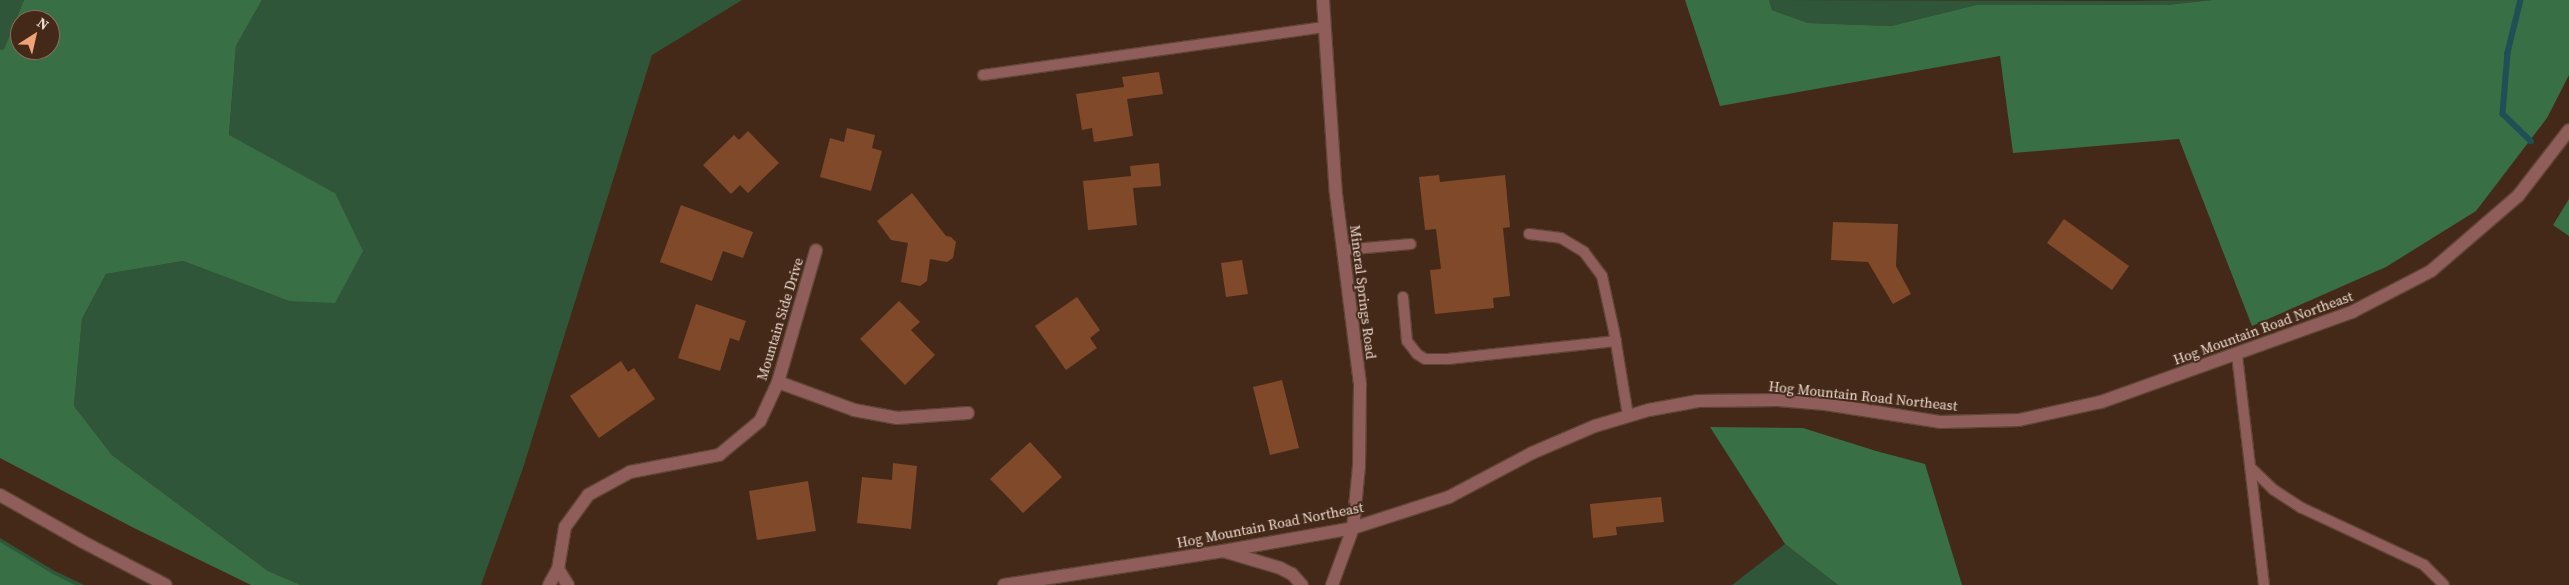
<!DOCTYPE html>
<html>
<head>
<meta charset="utf-8">
<style>
	body { margin:0 }
	#map { position:relative; width:2569px; height:585px; overflow:hidden; background:#442919; font-family:"Source Serif 4",serif }
	div>[style] { position:absolute }
	.green>* { inset:0; background:#2f5638 }
	.forest>* { inset:0; background:#386f45 }
	.stream>* { height:5.5px; margin:-2.75px; padding:0 2.75px; transform-origin:2.75px; border-radius:2.75px; background:#1f4f57 }
	.building>* { inset:0; background:#804929 }
	.roads { filter:drop-shadow(1px 0 #5f4536) drop-shadow(-1px 0 #5f4536) drop-shadow(0 1px #5f4536) drop-shadow(0 -1px #5f4536) }
	.service>* { height:10px; margin:-5px; padding:0 5px; transform-origin:5px; border-radius:5px; background:#8f5d5a }
	.minor>* { height:12px; margin:-6px; padding:0 6px; transform-origin:6px; border-radius:6px; background:#8f5d5a }
	.tertiary>* { height:12px; margin:-6px; padding:0 6px; transform-origin:6px; border-radius:6px; background:#8f5d5a }
	span { translate:-50% -50%; white-space:nowrap; text-align:center; line-height:1.15; -webkit-text-stroke:4px #442919; paint-order:stroke }
	.street-label { font-size:14px; color:#eddbd1 }
	.north { position:absolute; left:10px; top:10px; width:50px; height:50px; box-sizing:border-box; background:#442919; border:1px solid #887063; border-radius:50%; rotate:35deg; font-size:14px; font-weight:700; line-height:20px; text-align:center; color:#eddbd1 }
	.north::after { content:''; display:block; margin:auto; width:18px; height:22px; background:#efa377; clip-path:polygon(50% 0,100% 100%,50% 72%,0 100%) }
</style>
</head>
<body>
<div id="map">
	<div class="green">
		<i style="clip-path:polygon(0 0,24px 0,4px 49px,0 50px)"></i>
		<i style="clip-path:polygon(262px 0,742px 0,652px 55px,523px 468px,481px 585px,301px 585px,268px 571px,112px 455px,74px 406px,82px 319px,106px 274px,183px 261px,289px 301px,335px 193px,229px 136px,236px 46px)"></i>
		<i style="clip-path:polygon(1769px 0,2119px 1px,2212px 0,2167px 5px,1976px 5px,1891px 26px,1808px 23px,1772px 10px)"></i>
		<i style="clip-path:polygon(0 538px,53px 570px,84px 585px,0 585px)"></i>
		<i style="clip-path:polygon(1785px 544px,1838px 585px,1732px 585px)"></i>
	</div>
	<div class="forest">
		<i style="clip-path:polygon(evenodd,24px 0,262px 0,236px 46px,229px 135px,335px 193px,363px 251px,335px 303px,289px 301px,183px 261px,106px 274px,82px 319px,74px 406px,112px 455px,268px 571px,301px 585px,251px 585px,134px 528px,0 458px,0 50px,4px 49px,24px 0,20px 20px,50px 20px,50px 50px,20px 50px,20px 20px)"></i>
		<i style="clip-path:polygon(1685px 0,1769px 0,1772px 10px,1808px 23px,1891px 26px,1976px 5px,2167px 5px,2212px 0,2569px 0,2569px 75px,2547px 118px,2476px 211px,2386px 267px,2252px 326px,2179px 139px,2013px 153px,2000px 56px,1720px 106px)"></i>
		<i style="clip-path:polygon(2569px 199px,2569px 236px,2553px 225px)"></i>
		<i style="clip-path:polygon(1710px 427px,1803px 428px,1876px 451px,1925px 464px,1962px 585px,1838px 585px,1785px 544px)"></i>
		<i style="clip-path:polygon(0 542px,53px 574px,75px 585px,0 585px)"></i>
	</div>
	<div class="stream">
		<i style="left:2521px;top:0;width:55px;rotate:103.8deg"></i>
		<i style="left:2508px;top:53px;width:61px;rotate:94.7deg"></i>
		<i style="left:2503px;top:114px;width:39px;rotate:44deg"></i>
	</div>
	<div class="building">
		<i style="clip-path:polygon(1159px 72px,1163px 94px,1127px 99px,1133px 136px,1094px 142px,1092px 128px,1082px 130px,1076px 94px,1124px 87px,1122px 77px)"></i>
		<i style="clip-path:polygon(847px 128px,875px 135px,872px 148px,882px 151px,871px 191px,820px 177px,830px 138px,844px 142px)"></i>
		<i style="clip-path:polygon(748px 131px,779px 163px,748px 193px,740px 185px,731px 194px,703px 165px,734px 135px,739px 140px)"></i>
		<i style="clip-path:polygon(1159px 163px,1161px 186px,1133px 188px,1137px 225px,1088px 230px,1083px 181px,1131px 176px,1130px 166px)"></i>
		<i style="clip-path:polygon(1439px 175px,1440px 182px,1505px 175px,1510px 227px,1503px 228px,1510px 296px,1493px 298px,1494px 308px,1435px 314px,1430px 270px,1441px 269px,1436px 229px,1425px 230px,1419px 177px)"></i>
		<i style="clip-path:polygon(912px 193px,946px 236px,951px 237px,956px 242px,953px 258px,947px 262px,930px 259px,927px 281px,920px 286px,901px 282px,908px 243px,891px 240px,877px 221px)"></i>
		<i style="clip-path:polygon(681px 205px,753px 232px,743px 258px,723px 251px,712px 281px,660px 262px)"></i>
		<i style="clip-path:polygon(2064px 219px,2129px 266px,2112px 290px,2047px 243px)"></i>
		<i style="clip-path:polygon(1833px 222px,1898px 224px,1896px 266px,1911px 294px,1893px 304px,1868px 262px,1831px 260px)"></i>
		<i style="clip-path:polygon(1242px 260px,1248px 294px,1226px 297px,1221px 263px)"></i>
		<i style="clip-path:polygon(1077px 297px,1100px 330px,1090px 338px,1097px 348px,1066px 370px,1035px 326px)"></i>
		<i style="clip-path:polygon(899px 301px,920px 322px,911px 330px,935px 355px,905px 385px,860px 339px)"></i>
		<i style="clip-path:polygon(696px 304px,746px 321px,739px 341px,730px 338px,720px 371px,678px 358px)"></i>
		<i style="clip-path:polygon(621px 361px,628px 372px,634px 368px,655px 399px,599px 438px,570px 396px)"></i>
		<i style="clip-path:polygon(1282px 380px,1299px 448px,1270px 455px,1253px 387px)"></i>
		<i style="clip-path:polygon(1030px 442px,1062px 477px,1023px 513px,990px 479px)"></i>
		<i style="clip-path:polygon(893px 463px,917px 466px,911px 529px,857px 523px,862px 477px,892px 480px)"></i>
		<i style="clip-path:polygon(808px 481px,816px 531px,757px 540px,749px 491px)"></i>
		<i style="clip-path:polygon(1661px 497px,1664px 522px,1616px 527px,1617px 535px,1593px 538px,1590px 504px)"></i>
	</div>
	<div class="roads">
		<div class="service">
			<i style="left:983px;top:75px;width:345px;rotate:-8deg"></i>
			<i style="left:1529px;top:234px;width:32px;rotate:7deg"></i>
			<i style="left:1561px;top:238px;width:27px;rotate:31deg"></i>
			<i style="left:1584px;top:252px;width:30px;rotate:53deg"></i>
			<i style="left:1602px;top:276px;width:56px;rotate:77.7deg"></i>
			<i style="left:1614px;top:331px;width:86px;rotate:80.6deg"></i>
			<i style="left:1343px;top:250px;width:68px;rotate:-5deg"></i>
			<i style="left:1403px;top:297px;width:44px;rotate:84.8deg"></i>
			<i style="left:1407px;top:341px;width:16px;rotate:52deg"></i>
			<i style="left:1417px;top:354px;width:9px;rotate:32deg"></i>
			<i style="left:1425px;top:359px;width:23px"></i>
			<i style="left:1448px;top:359px;width:169px;rotate:-6.1deg"></i>
			<i style="left:2237px;top:355px;width:232px;rotate:83.3deg"></i>
			<i style="left:2250px;top:467px;width:33px;rotate:44deg"></i>
			<i style="left:2274px;top:490px;width:33px;rotate:33deg"></i>
			<i style="left:2302px;top:508px;width:135px;rotate:25deg"></i>
			<i style="left:2424px;top:565px;width:28px;rotate:45deg"></i>
		</div>
		<div class="minor">
			<i style="left:778px;top:382px;width:81px;rotate:20.2deg"></i>
			<i style="left:854px;top:410px;width:44px;rotate:10.5deg"></i>
			<i style="left:897px;top:418px;width:71px;rotate:-4deg"></i>
			<i style="left:1223px;top:551px;width:59px;rotate:16.6deg"></i>
			<i style="left:1280px;top:568px;width:13px;rotate:27deg"></i>
			<i style="left:1292px;top:574px;width:15px;rotate:48deg"></i>
			<i style="left:558px;top:569px;width:19px;rotate:58deg"></i>
			<i style="left:549px;top:585px;width:18px;rotate:-61deg"></i>
			<i style="left:558px;top:569px;width:43px;rotate:-80.5deg"></i>
			<i style="left:565px;top:527px;width:39px;rotate:-54deg"></i>
			<i style="left:588px;top:495px;width:48px;rotate:-28.7deg"></i>
			<i style="left:630px;top:472px;width:91px;rotate:-10.8deg"></i>
			<i style="left:719px;top:455px;width:53px;rotate:-39.7deg"></i>
			<i style="left:760px;top:421px;width:43px;rotate:-65.2deg"></i>
			<i style="left:778px;top:382px;width:137px;rotate:-73.9deg"></i>
		</div>
		<div class="tertiary">
			<i style="left:1323px;top:0;width:194px;rotate:86.2deg"></i>
			<i style="left:1336px;top:194px;width:193px;rotate:82.8deg"></i>
			<i style="left:1360px;top:385px;width:81px;rotate:90.7deg"></i>
			<i style="left:1359px;top:466px;width:62px;rotate:95.5deg"></i>
			<i style="left:1353px;top:528px;width:61px;rotate:110.2deg"></i>
			<i style="left:0;top:495px;width:95px;rotate:29.5deg"></i>
			<i style="left:83px;top:542px;width:93px;rotate:27.4deg"></i>
			<i style="left:1004px;top:585px;width:222px;rotate:-8.8deg"></i>
			<i style="left:1223px;top:551px;width:132px;rotate:-10deg"></i>
			<i style="left:1353px;top:528px;width:101px;rotate:-17.9deg"></i>
			<i style="left:1449px;top:497px;width:94px;rotate:-27.9deg"></i>
			<i style="left:1532px;top:453px;width:69px;rotate:-23.2deg"></i>
			<i style="left:1595px;top:426px;width:56px;rotate:-16.5deg"></i>
			<i style="left:1649px;top:410px;width:50px;rotate:-10.4deg"></i>
			<i style="left:1698px;top:401px;width:80px;rotate:-0.7deg"></i>
			<i style="left:1778px;top:400px;width:47px;rotate:4.9deg"></i>
			<i style="left:1825px;top:404px;width:116px;rotate:8.9deg"></i>
			<i style="left:1940px;top:422px;width:79px;rotate:-1.5deg"></i>
			<i style="left:2019px;top:420px;width:84px;rotate:-12.4deg"></i>
			<i style="left:2101px;top:402px;width:267px;rotate:-19.7deg"></i>
			<i style="left:2352px;top:312px;width:89px;rotate:-27.4deg"></i>
			<i style="left:2431px;top:271px;width:115px;rotate:-40.8deg"></i>
			<i style="left:2518px;top:196px;width:83px;rotate:-52.3deg"></i>
		</div>
	</div>
	<div class="street-label">
		<span style="left:1363px;top:292px;rotate:83deg">Mineral Springs Road</span>
		<span style="left:780px;top:319px;rotate:-73deg">Mountain Side Drive</span>
		<span style="left:2263px;top:328px;rotate:-20deg">Hog Mountain Road Northeast</span>
		<span style="left:1863px;top:396px;rotate:6deg">Hog Mountain Road Northeast</span>
		<span style="left:1270px;top:525px;rotate:-11deg">Hog Mountain Road Northeast</span>
	</div>
	<div class="north">N</div>
</div>
</body>
</html>
